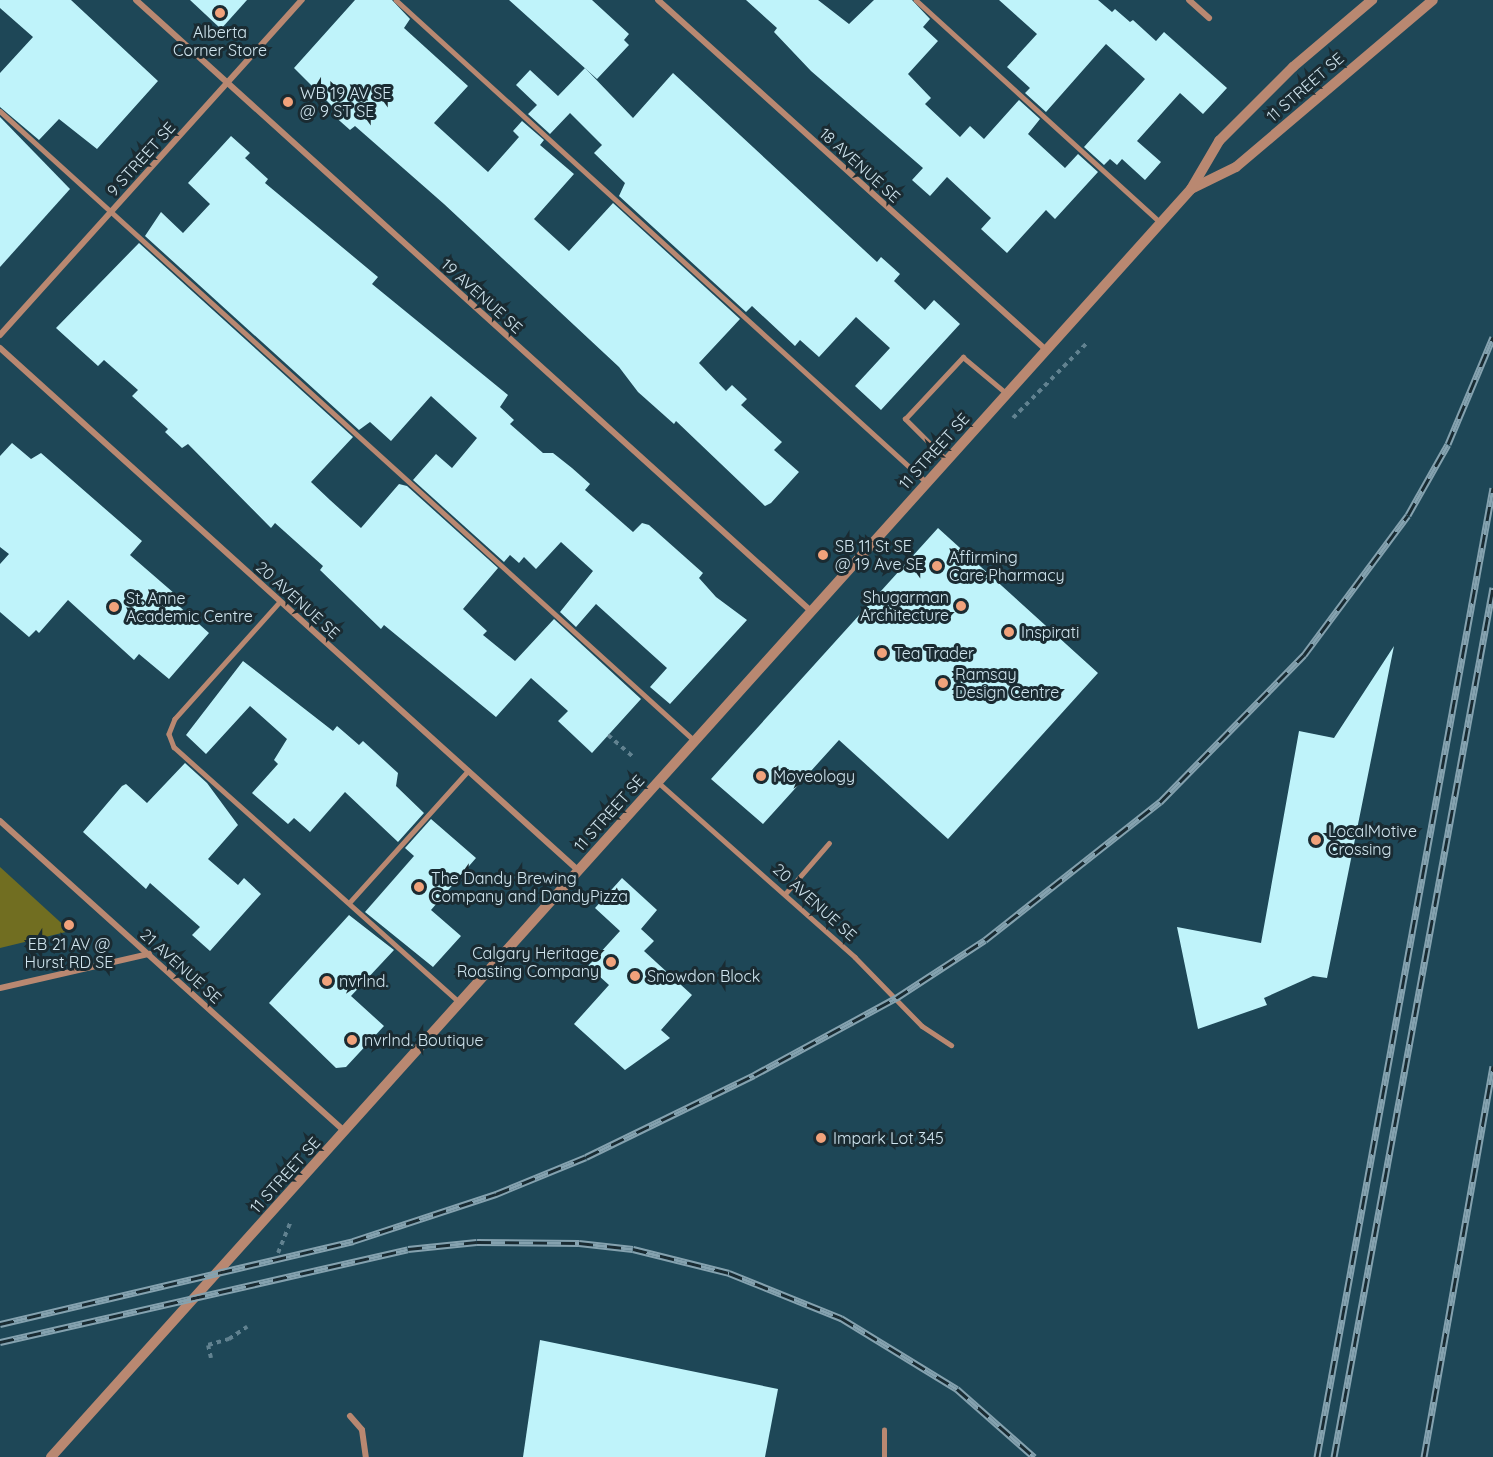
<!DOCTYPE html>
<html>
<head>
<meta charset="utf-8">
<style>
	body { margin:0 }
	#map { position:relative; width:1493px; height:1457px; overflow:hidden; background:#1e4757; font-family:Quicksand,sans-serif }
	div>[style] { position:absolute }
	.green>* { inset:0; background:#716e21 }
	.building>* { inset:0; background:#bff3fa }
	.path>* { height:4px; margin-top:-2px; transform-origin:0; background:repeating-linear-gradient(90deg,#618290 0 4.5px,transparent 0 9px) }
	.service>* { height:4.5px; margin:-2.25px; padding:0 2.25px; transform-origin:2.25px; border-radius:2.25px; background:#b98871 }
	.minor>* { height:6px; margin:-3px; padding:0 3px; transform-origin:3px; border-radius:3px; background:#b98871 }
	.tertiary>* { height:10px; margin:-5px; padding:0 5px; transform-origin:5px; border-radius:5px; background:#b98871 }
	.rail>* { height:7px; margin-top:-3.5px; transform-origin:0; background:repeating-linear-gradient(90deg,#1a2b32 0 14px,#85a2af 0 28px); box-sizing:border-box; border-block:2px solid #85a2af }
	.dots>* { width:16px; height:16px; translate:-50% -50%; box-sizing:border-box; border:3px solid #1a2b32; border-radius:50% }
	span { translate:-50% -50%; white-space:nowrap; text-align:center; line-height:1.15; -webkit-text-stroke:6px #1a2b32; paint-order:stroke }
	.poi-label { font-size:16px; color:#d0e5ef }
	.left { translate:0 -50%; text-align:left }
	.right { translate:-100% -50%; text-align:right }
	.street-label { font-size:16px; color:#d0e5ef }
</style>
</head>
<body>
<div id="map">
	<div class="green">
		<i style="clip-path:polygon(0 867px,70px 931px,0 948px)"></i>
	</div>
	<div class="building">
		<i style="clip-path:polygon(0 0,71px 0,158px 81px,97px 149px,59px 119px,39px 140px,0 107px,0 73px,33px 37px,0 8px)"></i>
		<i style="clip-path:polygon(190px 0,247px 0,221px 29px)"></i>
		<i style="clip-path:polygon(355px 0,392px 0,410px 19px,404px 28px,468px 86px,434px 123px,488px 172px,519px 137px,513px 131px,522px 121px,544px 140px,540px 145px,574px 174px,534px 219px,569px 251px,613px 203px,740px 319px,699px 363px,726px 391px,732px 385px,747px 399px,741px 405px,782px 442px,774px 450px,799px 472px,771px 503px,765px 506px,676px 421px,674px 424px,638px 392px,619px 367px,444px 204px,355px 126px,350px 130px,332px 114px,336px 110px,294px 68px)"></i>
		<i style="clip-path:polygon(509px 0,592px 0,629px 34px,624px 40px,629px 45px,597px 79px)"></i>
		<i style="clip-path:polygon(746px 0,818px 0,849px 24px,874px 0,912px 0,930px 19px,923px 27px,938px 41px,908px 74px,931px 98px,925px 104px,960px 137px,970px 126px,984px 139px,1019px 100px,1040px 119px,1028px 134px,1065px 168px,1078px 154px,1098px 172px,1055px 219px,1046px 210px,1007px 253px,981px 229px,991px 218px,947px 177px,930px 196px,912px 180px,923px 168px,811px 71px,774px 32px,777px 28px)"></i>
		<i style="clip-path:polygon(999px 0,1098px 0,1112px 12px,1115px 9px,1130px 22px,1133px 20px,1156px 41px,1164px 32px,1227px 88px,1203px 114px,1180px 93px,1137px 141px,1161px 162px,1145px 180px,1122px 159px,1117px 165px,1110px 159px,1104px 165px,1084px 147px,1145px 79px,1106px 44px,1046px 112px,1025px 93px,1030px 88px,1007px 67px,1037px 34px)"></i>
		<i style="clip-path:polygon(585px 68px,633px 118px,673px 73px,877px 262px,881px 257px,900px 274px,894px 281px,925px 310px,934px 300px,960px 324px,881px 410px,855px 386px,890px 348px,856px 317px,819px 357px,800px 340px,795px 346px,752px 306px,746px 312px,619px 196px,625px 183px,594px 153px,602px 145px,570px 113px,550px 134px,528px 114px,537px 105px,516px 85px,530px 70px,558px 96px)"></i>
		<i style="clip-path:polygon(0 117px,70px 189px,0 267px)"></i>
		<i style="clip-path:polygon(231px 136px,250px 153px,245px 158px,268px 179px,265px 183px,378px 277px,372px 284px,508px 395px,500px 407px,514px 420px,510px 424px,543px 453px,553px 453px,572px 468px,590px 484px,585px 490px,633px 532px,642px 523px,649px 525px,703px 573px,699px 578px,716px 597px,747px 620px,670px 704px,650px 687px,667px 668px,596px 604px,576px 627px,560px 612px,593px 571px,561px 542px,536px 569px,524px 557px,519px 563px,510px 555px,504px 562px,413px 480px,436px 454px,452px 468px,477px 438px,431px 396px,391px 441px,370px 422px,359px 430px,145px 236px,161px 212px,183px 233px,210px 204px,188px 183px)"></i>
		<i style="clip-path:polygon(139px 243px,353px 437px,311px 482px,330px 500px,361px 528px,399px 484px,407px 486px,498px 568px,463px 609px,487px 631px,483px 635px,515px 661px,554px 619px,641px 699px,592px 753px,558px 721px,568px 711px,531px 678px,496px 717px,384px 625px,381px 629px,320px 570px,323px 566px,275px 523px,271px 528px,188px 444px,182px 448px,165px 432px,168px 429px,132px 396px,138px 390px,104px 360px,98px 366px,56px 328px)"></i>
		<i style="clip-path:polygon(12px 443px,31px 459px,41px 453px,142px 541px,130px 555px,175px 594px,171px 599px,209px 633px,169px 679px,139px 654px,134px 660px,68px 600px,39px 633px,36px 630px,29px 637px,0 612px,0 564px,9px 554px,0 547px,0 456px)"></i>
		<i style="clip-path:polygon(938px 528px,1098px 673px,948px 839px,839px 740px,763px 824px,711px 779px)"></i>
		<i style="clip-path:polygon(1394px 646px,1327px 978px,1313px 976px,1264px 998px,1267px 1005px,1198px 1029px,1177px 927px,1261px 943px,1299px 731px,1334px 738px)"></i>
		<i style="clip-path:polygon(243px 661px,333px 731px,337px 726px,359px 745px,363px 741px,398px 773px,396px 786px,424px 813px,398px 842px,345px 792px,310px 832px,294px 818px,288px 824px,252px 793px,278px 764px,274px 760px,287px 739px,250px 706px,206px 754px,186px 735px)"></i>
		<i style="clip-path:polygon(185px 763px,207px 783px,238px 825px,208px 859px,238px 885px,244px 878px,261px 894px,210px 951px,192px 935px,200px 927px,150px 883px,146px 889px,83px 832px,122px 786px,126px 784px,147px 803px)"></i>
		<i style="clip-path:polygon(431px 819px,476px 858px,431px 910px,461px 936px,433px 967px,365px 912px,414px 856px,405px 848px)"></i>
		<i style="clip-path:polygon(622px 878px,657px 910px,641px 929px,654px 941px,644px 951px,692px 995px,661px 1030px,670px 1038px,625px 1070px,574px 1024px,609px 985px,588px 966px,620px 931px,595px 908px)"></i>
		<i style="clip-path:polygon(349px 915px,394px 950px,351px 996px,384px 1026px,346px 1067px,336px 1068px,269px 1003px)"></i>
		<i style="clip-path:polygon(540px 1340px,778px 1389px,765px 1457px,523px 1457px)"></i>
	</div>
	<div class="path">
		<i style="left:1013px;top:418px;width:104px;rotate:-45.4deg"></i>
		<i style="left:608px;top:735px;width:35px;rotate:41deg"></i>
		<i style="left:278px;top:1253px;width:35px;rotate:-68deg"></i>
		<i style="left:211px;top:1358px;width:13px;rotate:-103deg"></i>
		<i style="left:208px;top:1345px;width:22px;rotate:-16deg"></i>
		<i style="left:229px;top:1339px;width:22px;rotate:-34deg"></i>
	</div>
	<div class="service">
		<i style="left:396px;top:0;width:716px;rotate:42.28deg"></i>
		<i style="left:916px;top:0;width:330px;rotate:42.3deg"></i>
		<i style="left:0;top:111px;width:937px;rotate:42.19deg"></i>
		<i style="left:946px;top:460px;width:58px;rotate:-135deg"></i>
		<i style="left:905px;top:419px;width:85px;rotate:-46.9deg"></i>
		<i style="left:963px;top:357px;width:56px;rotate:39.9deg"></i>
		<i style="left:280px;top:602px;width:157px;rotate:131.9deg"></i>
		<i style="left:175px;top:719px;width:16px;rotate:112deg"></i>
		<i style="left:169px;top:734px;width:14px;rotate:69deg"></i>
		<i style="left:174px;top:747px;width:382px;rotate:41.8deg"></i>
		<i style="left:659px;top:783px;width:262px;rotate:41.6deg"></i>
		<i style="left:855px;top:957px;width:96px;rotate:45.8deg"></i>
		<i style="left:922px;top:1026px;width:35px;rotate:33deg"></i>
		<i style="left:785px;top:894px;width:67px;rotate:-49.2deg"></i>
		<i style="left:349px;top:903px;width:178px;rotate:-48deg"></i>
		<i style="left:884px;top:1457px;width:27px;rotate:-90deg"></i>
	</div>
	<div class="minor">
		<i style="left:136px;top:0;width:910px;rotate:42.15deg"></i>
		<i style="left:658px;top:0;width:521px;rotate:42.04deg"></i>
		<i style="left:1189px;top:0;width:27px;rotate:42deg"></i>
		<i style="left:0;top:335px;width:451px;rotate:-48deg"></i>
		<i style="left:0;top:348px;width:779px;rotate:42.09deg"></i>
		<i style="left:0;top:821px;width:463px;rotate:42deg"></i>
		<i style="left:0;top:988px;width:153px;rotate:-12.9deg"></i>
		<i style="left:350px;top:1416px;width:18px;rotate:49deg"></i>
		<i style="left:362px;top:1430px;width:27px;rotate:82deg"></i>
	</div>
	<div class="tertiary">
		<i style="left:1191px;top:189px;width:50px;rotate:-26.1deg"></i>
		<i style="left:1236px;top:167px;width:258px;rotate:-40.3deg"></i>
		<i style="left:51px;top:1457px;width:1705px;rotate:-48.04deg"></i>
		<i style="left:1191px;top:189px;width:56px;rotate:-59.7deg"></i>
		<i style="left:1219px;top:141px;width:105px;rotate:-45deg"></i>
		<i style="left:1293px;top:67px;width:104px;rotate:-40.3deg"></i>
	</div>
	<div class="rail">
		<i style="left:0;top:1324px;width:363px;rotate:-13.2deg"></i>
		<i style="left:353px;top:1241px;width:151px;rotate:-18.2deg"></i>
		<i style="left:496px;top:1194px;width:97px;rotate:-22.3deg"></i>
		<i style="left:586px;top:1157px;width:187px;rotate:-26deg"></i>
		<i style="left:754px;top:1075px;width:162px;rotate:-28.5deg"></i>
		<i style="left:896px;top:998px;width:106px;rotate:-33.1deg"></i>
		<i style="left:985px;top:940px;width:223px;rotate:-38.3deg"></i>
		<i style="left:1160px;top:802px;width:206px;rotate:-45.6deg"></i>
		<i style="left:1304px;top:655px;width:174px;rotate:-53.4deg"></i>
		<i style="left:1408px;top:515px;width:81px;rotate:-60.6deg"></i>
		<i style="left:1448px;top:444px;width:116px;rotate:-67.2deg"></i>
		<i style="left:0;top:1342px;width:418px;rotate:-12.8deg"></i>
		<i style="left:408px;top:1249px;width:69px;rotate:-5.8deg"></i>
		<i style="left:477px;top:1242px;width:102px;rotate:0.6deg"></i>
		<i style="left:579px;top:1243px;width:54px;rotate:6.3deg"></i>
		<i style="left:633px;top:1249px;width:99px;rotate:14deg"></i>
		<i style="left:729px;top:1273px;width:121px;rotate:21.9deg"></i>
		<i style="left:841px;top:1318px;width:136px;rotate:31.5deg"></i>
		<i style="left:957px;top:1389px;width:103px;rotate:41.4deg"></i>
		<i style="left:1317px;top:1457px;width:985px;rotate:-79.71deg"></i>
		<i style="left:1334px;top:1457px;width:884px;rotate:-79.64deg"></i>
		<i style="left:1424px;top:1457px;width:397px;rotate:-80deg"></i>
	</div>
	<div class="dots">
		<i style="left:220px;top:13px;background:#f1a27b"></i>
		<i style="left:288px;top:102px;background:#f1a27b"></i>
		<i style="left:823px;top:555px;background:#f1a27b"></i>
		<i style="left:937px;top:566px;background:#f1a27b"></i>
		<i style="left:961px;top:606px;background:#f1a27b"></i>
		<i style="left:114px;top:607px;background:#f1a27b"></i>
		<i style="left:1009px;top:632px;background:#f1a27b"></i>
		<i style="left:882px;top:653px;background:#f1a27b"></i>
		<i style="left:943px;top:683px;background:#f1a27b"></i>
		<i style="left:761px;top:776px;background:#f1a27b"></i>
		<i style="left:1316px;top:840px;background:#f1a27b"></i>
		<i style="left:419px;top:887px;background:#f1a27b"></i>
		<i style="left:69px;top:925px;background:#f1a27b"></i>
		<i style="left:611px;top:962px;background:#f1a27b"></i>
		<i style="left:635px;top:976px;background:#f1a27b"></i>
		<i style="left:327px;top:981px;background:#f1a27b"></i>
		<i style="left:352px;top:1040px;background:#f1a27b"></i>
		<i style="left:821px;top:1138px;background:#f1a27b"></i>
	</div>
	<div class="poi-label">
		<span style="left:220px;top:41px">Alberta<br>Corner Store</span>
		<span class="left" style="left:300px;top:102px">WB 19 AV SE<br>@ 9 ST SE</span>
		<span class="left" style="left:835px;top:555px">SB 11 St SE<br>@ 19 Ave SE</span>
		<span class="left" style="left:949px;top:566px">Affirming<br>Care Pharmacy</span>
		<span class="right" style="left:949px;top:606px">Shugarman<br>Architecture</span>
		<span class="left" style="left:126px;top:607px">St. Anne<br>Academic Centre</span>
		<span class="left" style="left:1021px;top:632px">Inspirati</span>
		<span class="left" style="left:894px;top:653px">Tea Trader</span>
		<span class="left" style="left:955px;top:683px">Ramsay<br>Design Centre</span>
		<span class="left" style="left:773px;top:776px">Moveology</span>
		<span class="left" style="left:1328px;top:840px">LocalMotive<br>Crossing</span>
		<span class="left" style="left:431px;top:887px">The Dandy Brewing<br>Company and DandyPizza</span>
		<span style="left:69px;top:953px">EB 21 AV @<br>Hurst RD SE</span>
		<span class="right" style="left:599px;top:962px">Calgary Heritage<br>Roasting Company</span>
		<span class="left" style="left:647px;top:976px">Snowdon Block</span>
		<span class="left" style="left:339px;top:981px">nvrlnd.</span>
		<span class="left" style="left:364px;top:1040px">nvrlnd. Boutique</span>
		<span class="left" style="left:833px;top:1138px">Impark Lot 345</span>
	</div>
	<div class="street-label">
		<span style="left:1305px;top:87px;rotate:-41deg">11 STREET SE</span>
		<span style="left:141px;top:159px;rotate:-48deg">9 STREET SE</span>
		<span style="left:860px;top:165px;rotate:42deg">18 AVENUE SE</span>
		<span style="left:482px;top:296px;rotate:42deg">19 AVENUE SE</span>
		<span style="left:934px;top:451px;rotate:-48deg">11 STREET SE</span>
		<span style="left:298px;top:600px;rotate:42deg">20 AVENUE SE</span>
		<span style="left:609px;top:813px;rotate:-48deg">11 STREET SE</span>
		<span style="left:815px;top:902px;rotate:42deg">20 AVENUE SE</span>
		<span style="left:181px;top:966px;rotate:42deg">21 AVENUE SE</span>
		<span style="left:285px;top:1175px;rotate:-48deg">11 STREET SE</span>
	</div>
</div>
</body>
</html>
